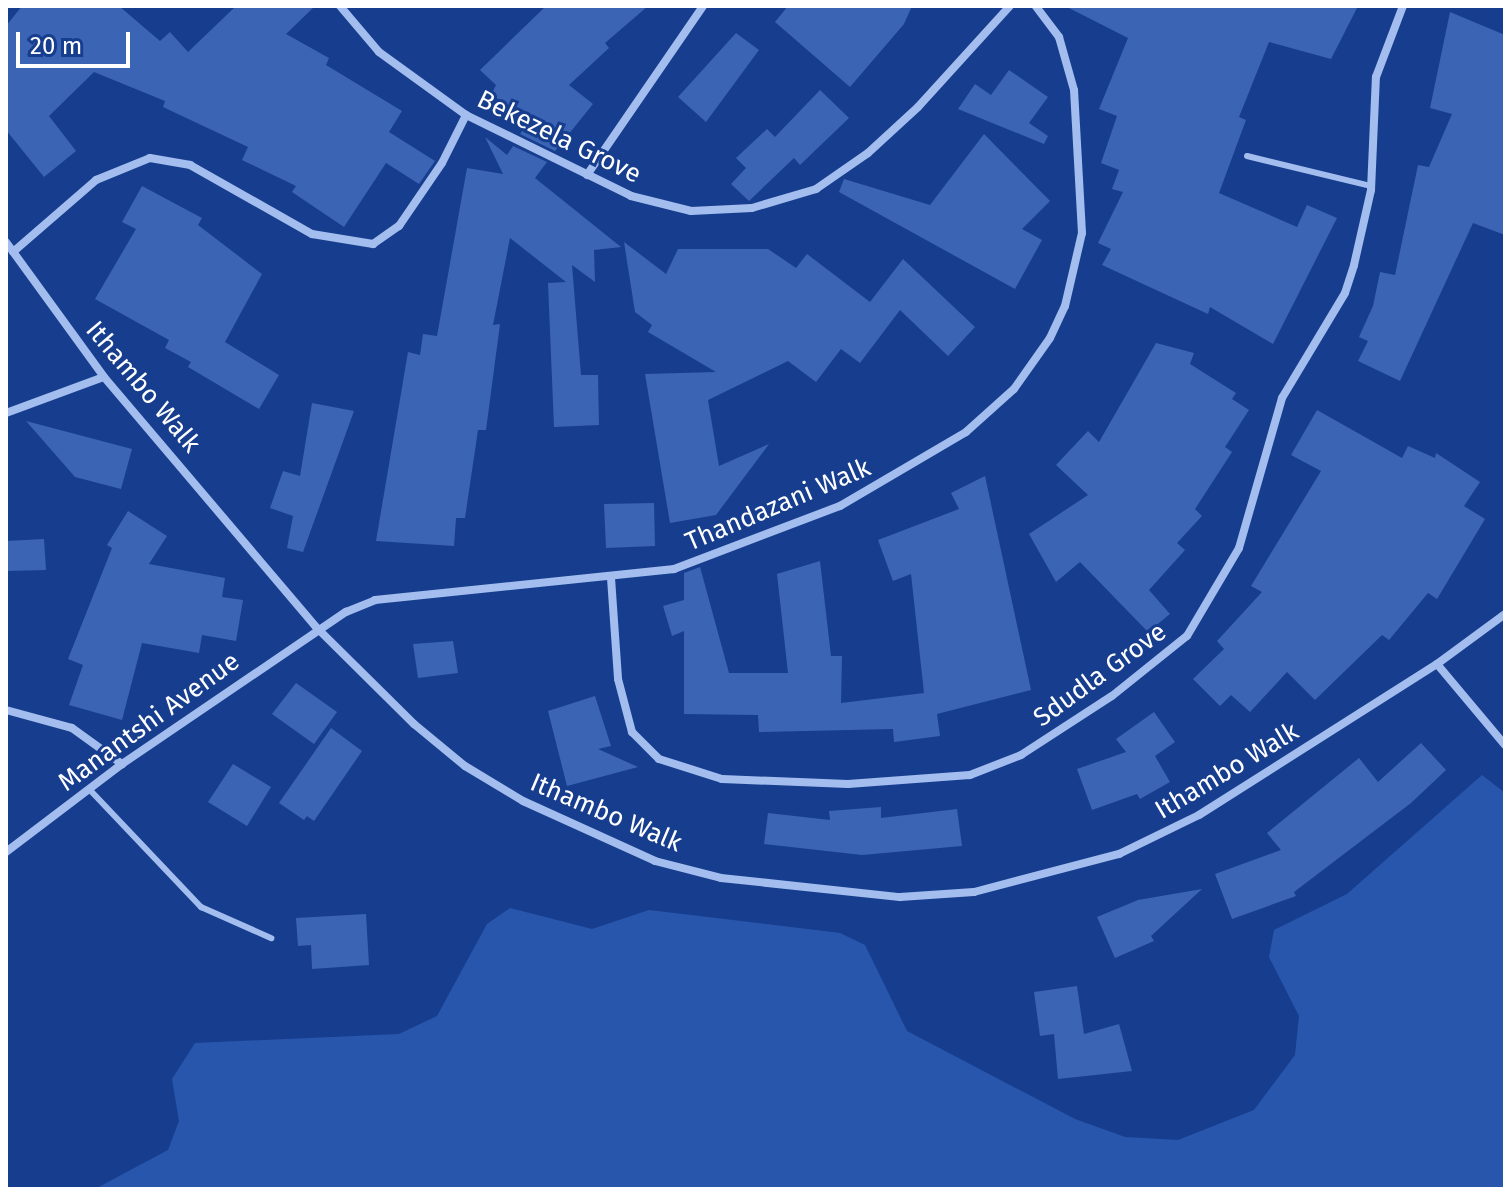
<!DOCTYPE html>
<html>
<head>
<meta charset="utf-8">
<style>
	body { margin:0 }
	#map { position:relative; width:1511px; height:1195px; overflow:hidden; background:#173e8e; font-family:"Fira Sans",sans-serif }
	div>[style] { position:absolute }
	.green>* { inset:0; background:#2956ad }
	.building>* { inset:0; background:#3b64b5 }
	.service>* { height:6px; margin:-3px; padding:0 3px; transform-origin:3px; border-radius:3px; background:#a3bdef }
	.minor>* { height:8px; margin:-4px; padding:0 4px; transform-origin:4px; border-radius:4px; background:#a3bdef }
	span { translate:-50% -50%; white-space:nowrap; text-align:center; line-height:1.15; -webkit-text-stroke:6px #173e8e; paint-order:stroke }
	.street-label { font-size:26px; color:#fff }
	.frame { position:absolute; inset:0; border:8px solid #fff; pointer-events:none }
	.scale { position:absolute; left:16px; top:32px; width:114px; height:36px; box-sizing:border-box; border:4px solid #fff; border-top:0; padding-left:10px; font-size:24px; line-height:28px; white-space:nowrap; color:#fff; -webkit-text-stroke:6px #173e8e; paint-order:stroke }
</style>
</head>
<body>
<div id="map">
	<div class="green">
		<i style="clip-path:polygon(1482px 775px,1505px 793px,1505px 1189px,95px 1189px,168px 1150px,179px 1121px,172px 1079px,195px 1043px,399px 1034px,437px 1016px,487px 924px,510px 908px,592px 929px,649px 910px,840px 933px,865px 945px,907px 1031px,1075px 1119px,1125px 1137px,1178px 1140px,1254px 1110px,1295px 1055px,1299px 1016px,1269px 957px,1274px 930px,1347px 894px)"></i>
	</div>
	<div class="building">
		<i style="clip-path:polygon(22px 6px,119px 6px,160px 41px,170px 32px,188px 52px,236px 6px,315px 6px,286px 34px,329px 58px,326px 65px,402px 111px,389px 132px,435px 161px,419px 184px,386px 163px,344px 227px,292px 192px,296px 186px,242px 160px,248px 147px,163px 107px,165px 101px,94px 72px,49px 116px,76px 151px,44px 177px,6px 130px,6px 26px)"></i>
		<i style="clip-path:polygon(546px 6px,648px 6px,605px 43px,609px 48px,569px 85px,593px 104px,555px 151px,520px 134px,525px 127px,492px 93px,496px 85px,480px 70px)"></i>
		<i style="clip-path:polygon(788px 6px,912px 6px,904px 24px,850px 87px,775px 22px)"></i>
		<i style="clip-path:polygon(1065px 6px,1358px 6px,1331px 59px,1269px 42px,1239px 117px,1246px 120px,1219px 193px,1297px 227px,1307px 205px,1337px 218px,1273px 344px,1210px 307px,1208px 314px,1102px 265px,1111px 249px,1098px 243px,1123px 192px,1112px 189px,1119px 170px,1101px 163px,1117px 116px,1099px 109px,1128px 38px)"></i>
		<i style="clip-path:polygon(1450px 12px,1505px 35px,1505px 235px,1473px 223px,1400px 381px,1358px 361px,1368px 341px,1359px 337px,1373px 306px,1380px 272px,1395px 275px,1418px 165px,1429px 167px,1452px 114px,1430px 108px)"></i>
		<i style="clip-path:polygon(736px 33px,759px 50px,706px 122px,678px 97px)"></i>
		<i style="clip-path:polygon(1009px 70px,1048px 97px,1029px 123px,1048px 136px,1044px 144px,958px 109px,975px 84px,991px 95px)"></i>
		<i style="clip-path:polygon(820px 90px,849px 118px,800px 165px,794px 158px,749px 201px,731px 184px,746px 168px,736px 158px,767px 129px,775px 137px)"></i>
		<i style="clip-path:polygon(984px 134px,1050px 201px,1022px 229px,1042px 240px,1015px 289px,839px 192px,844px 179px,930px 205px)"></i>
		<i style="clip-path:polygon(485px 137px,507px 155px,513px 146px,547px 162px,535px 178px,621px 247px,594px 250px,595px 282px,572px 265px,581px 375px,598px 375px,599px 425px,554px 427px,548px 283px,566px 282px,510px 238px,493px 325px,500px 324px,486px 430px,478px 430px,465px 518px,456px 518px,454px 546px,376px 541px,408px 352px,420px 355px,423px 334px,437px 336px,467px 168px,503px 174px)"></i>
		<i style="clip-path:polygon(142px 186px,202px 218px,198px 225px,262px 274px,225px 342px,279px 375px,259px 409px,188px 367px,191px 362px,165px 348px,169px 340px,95px 299px,136px 229px,122px 222px)"></i>
		<i style="clip-path:polygon(624px 242px,666px 274px,678px 249px,768px 249px,796px 268px,807px 254px,870px 302px,903px 259px,975px 327px,948px 356px,900px 310px,860px 363px,841px 349px,816px 382px,788px 361px,708px 400px,719px 466px,769px 444px,716px 515px,670px 523px,645px 374px,716px 372px,648px 332px,652px 325px,635px 312px)"></i>
		<i style="clip-path:polygon(1156px 343px,1194px 353px,1190px 364px,1236px 393px,1232px 399px,1249px 410px,1225px 447px,1232px 452px,1195px 509px,1202px 516px,1177px 543px,1185px 550px,1149px 590px,1170px 614px,1148px 632px,1080px 562px,1056px 582px,1029px 534px,1088px 495px,1056px 465px,1088px 431px,1099px 442px)"></i>
		<i style="clip-path:polygon(312px 403px,354px 411px,303px 552px,287px 548px,293px 516px,270px 508px,283px 471px,300px 476px)"></i>
		<i style="clip-path:polygon(1317px 410px,1402px 458px,1408px 446px,1435px 458px,1436px 453px,1480px 482px,1464px 506px,1485px 519px,1437px 599px,1428px 593px,1389px 640px,1382px 635px,1315px 700px,1287px 672px,1250px 712px,1231px 695px,1220px 706px,1193px 679px,1224px 649px,1217px 641px,1262px 592px,1251px 586px,1321px 471px,1291px 455px)"></i>
		<i style="clip-path:polygon(26px 421px,132px 449px,121px 489px,75px 477px)"></i>
		<i style="clip-path:polygon(985px 476px,1031px 690px,937px 714px,940px 736px,894px 742px,893px 729px,759px 732px,758px 715px,684px 714px,684px 631px,672px 636px,663px 606px,684px 600px,684px 573px,700px 567px,729px 673px,788px 673px,777px 574px,820px 561px,831px 656px,842px 656px,841px 703px,924px 693px,911px 574px,893px 581px,878px 540px,959px 509px,951px 493px)"></i>
		<i style="clip-path:polygon(654px 503px,655px 546px,606px 548px,604px 504px)"></i>
		<i style="clip-path:polygon(128px 511px,167px 536px,149px 564px,225px 578px,222px 597px,243px 600px,236px 641px,202px 635px,199px 653px,142px 643px,122px 720px,69px 705px,83px 665px,68px 659px,112px 548px,107px 545px)"></i>
		<i style="clip-path:polygon(44px 539px,46px 570px,6px 571px,6px 541px)"></i>
		<i style="clip-path:polygon(453px 641px,458px 673px,418px 678px,413px 644px)"></i>
		<i style="clip-path:polygon(296px 683px,337px 712px,314px 744px,272px 714px)"></i>
		<i style="clip-path:polygon(595px 696px,611px 746px,598px 749px,638px 767px,567px 786px,548px 711px)"></i>
		<i style="clip-path:polygon(1154px 712px,1175px 742px,1155px 756px,1170px 782px,1140px 799px,1137px 794px,1092px 810px,1077px 769px,1126px 752px,1116px 739px)"></i>
		<i style="clip-path:polygon(331px 728px,362px 751px,314px 821px,307px 816px,304px 820px,279px 803px)"></i>
		<i style="clip-path:polygon(1421px 743px,1446px 770px,1411px 803px,1294px 892px,1296px 896px,1232px 919px,1215px 874px,1281px 850px,1267px 833px,1359px 758px,1378px 782px)"></i>
		<i style="clip-path:polygon(233px 764px,271px 787px,247px 826px,208px 802px)"></i>
		<i style="clip-path:polygon(881px 807px,881px 818px,957px 809px,962px 846px,862px 855px,764px 844px,768px 813px,830px 820px,829px 811px)"></i>
		<i style="clip-path:polygon(1202px 889px,1151px 936px,1154px 941px,1115px 958px,1097px 917px,1138px 900px)"></i>
		<i style="clip-path:polygon(366px 914px,369px 965px,312px 969px,311px 945px,298px 946px,296px 918px)"></i>
		<i style="clip-path:polygon(1077px 986px,1084px 1034px,1119px 1024px,1132px 1071px,1058px 1079px,1054px 1034px,1040px 1036px,1034px 992px)"></i>
	</div>
	<div class="service">
		<i style="left:1247px;top:156px;width:128px;rotate:13.6deg"></i>
		<i style="left:89px;top:789px;width:163px;rotate:46.5deg"></i>
		<i style="left:201px;top:907px;width:77px;rotate:23.9deg"></i>
	</div>
	<div class="minor">
		<i style="left:340px;top:6px;width:60px;rotate:49.7deg"></i>
		<i style="left:379px;top:52px;width:107px;rotate:35.9deg"></i>
		<i style="left:466px;top:115px;width:184px;rotate:26.1deg"></i>
		<i style="left:631px;top:196px;width:62px;rotate:14deg"></i>
		<i style="left:691px;top:211px;width:61px;rotate:-2.8deg"></i>
		<i style="left:752px;top:208px;width:67px;rotate:-16.5deg"></i>
		<i style="left:816px;top:189px;width:63px;rotate:-34.7deg"></i>
		<i style="left:868px;top:153px;width:68px;rotate:-42.6deg"></i>
		<i style="left:918px;top:107px;width:137px;rotate:-47.7deg"></i>
		<i style="left:587px;top:175px;width:205px;rotate:-55.5deg"></i>
		<i style="left:6px;top:242px;width:167px;rotate:54deg"></i>
		<i style="left:104px;top:377px;width:328px;rotate:49.7deg"></i>
		<i style="left:316px;top:627px;width:138px;rotate:44.7deg"></i>
		<i style="left:414px;top:724px;width:66px;rotate:39.5deg"></i>
		<i style="left:465px;top:766px;width:68px;rotate:31.1deg"></i>
		<i style="left:523px;top:801px;width:145px;rotate:24.4deg"></i>
		<i style="left:655px;top:861px;width:68px;rotate:14.4deg"></i>
		<i style="left:721px;top:878px;width:180px;rotate:6.1deg"></i>
		<i style="left:900px;top:897px;width:74px;rotate:-3.9deg"></i>
		<i style="left:974px;top:892px;width:150px;rotate:-14.7deg"></i>
		<i style="left:1119px;top:854px;width:89px;rotate:-26deg"></i>
		<i style="left:1199px;top:815px;width:282px;rotate:-32.4deg"></i>
		<i style="left:1437px;top:664px;width:84px;rotate:-36.3deg"></i>
		<i style="left:13px;top:252px;width:110px;rotate:-40.9deg"></i>
		<i style="left:96px;top:180px;width:58px;rotate:-22.2deg"></i>
		<i style="left:150px;top:158px;width:41px;rotate:9.9deg"></i>
		<i style="left:190px;top:165px;width:140px;rotate:29.5deg"></i>
		<i style="left:312px;top:234px;width:62px;rotate:9.3deg"></i>
		<i style="left:373px;top:244px;width:32px;rotate:-35deg"></i>
		<i style="left:399px;top:226px;width:76px;rotate:-55.7deg"></i>
		<i style="left:442px;top:163px;width:54px;rotate:-63.4deg"></i>
		<i style="left:6px;top:413px;width:104px;rotate:-20.2deg"></i>
		<i style="left:611px;top:578px;width:101px;rotate:86deg"></i>
		<i style="left:618px;top:679px;width:55px;rotate:75.2deg"></i>
		<i style="left:632px;top:732px;width:38px;rotate:45deg"></i>
		<i style="left:659px;top:759px;width:66px;rotate:17.6deg"></i>
		<i style="left:722px;top:779px;width:126px;rotate:2.3deg"></i>
		<i style="left:848px;top:784px;width:122px;rotate:-4.2deg"></i>
		<i style="left:970px;top:775px;width:55px;rotate:-21.4deg"></i>
		<i style="left:1021px;top:755px;width:108px;rotate:-33deg"></i>
		<i style="left:1112px;top:696px;width:96px;rotate:-38.7deg"></i>
		<i style="left:1187px;top:636px;width:102px;rotate:-59.4deg"></i>
		<i style="left:1239px;top:548px;width:156px;rotate:-74deg"></i>
		<i style="left:1282px;top:398px;width:122px;rotate:-59deg"></i>
		<i style="left:1345px;top:293px;width:29px;rotate:-72deg"></i>
		<i style="left:1354px;top:265px;width:77px;rotate:-77.2deg"></i>
		<i style="left:1371px;top:190px;width:113px;rotate:-87.5deg"></i>
		<i style="left:1376px;top:77px;width:76px;rotate:-69.2deg"></i>
		<i style="left:1437px;top:664px;width:106px;rotate:50deg"></i>
		<i style="left:6px;top:710px;width:68px;rotate:15.3deg"></i>
		<i style="left:72px;top:728px;width:62px;rotate:35.8deg"></i>
		<i style="left:6px;top:852px;width:146px;rotate:-37.2deg"></i>
		<i style="left:122px;top:764px;width:271px;rotate:-34.2deg"></i>
		<i style="left:346px;top:612px;width:31px;rotate:-22deg"></i>
		<i style="left:375px;top:600px;width:301px;rotate:-5.9deg"></i>
		<i style="left:674px;top:569px;width:178px;rotate:-20.8deg"></i>
		<i style="left:840px;top:506px;width:146px;rotate:-30.4deg"></i>
		<i style="left:966px;top:432px;width:64px;rotate:-41.9deg"></i>
		<i style="left:1014px;top:389px;width:62px;rotate:-54.8deg"></i>
		<i style="left:1050px;top:338px;width:35px;rotate:-65deg"></i>
		<i style="left:1065px;top:306px;width:75px;rotate:-76.9deg"></i>
		<i style="left:1082px;top:233px;width:143px;rotate:-93.2deg"></i>
		<i style="left:1074px;top:90px;width:55px;rotate:-105.8deg"></i>
		<i style="left:1059px;top:37px;width:39px;rotate:-127deg"></i>
	</div>
	<div class="street-label">
		<span style="left:559px;top:137px;rotate:26deg">Bekezela Grove</span>
		<span style="left:143px;top:387px;rotate:50deg">Ithambo Walk</span>
		<span style="left:778px;top:505px;rotate:-23deg">Thandazani Walk</span>
		<span style="left:1100px;top:675px;rotate:-36deg">Sdudla Grove</span>
		<span style="left:149px;top:722px;rotate:-36deg">Manantshi Avenue</span>
		<span style="left:1227px;top:771px;rotate:-31deg">Ithambo Walk</span>
		<span style="left:606px;top:813px;rotate:23deg">Ithambo Walk</span>
	</div>
	<div class="frame"></div>
	<div class="scale">20 m</div>
</div>
</body>
</html>
